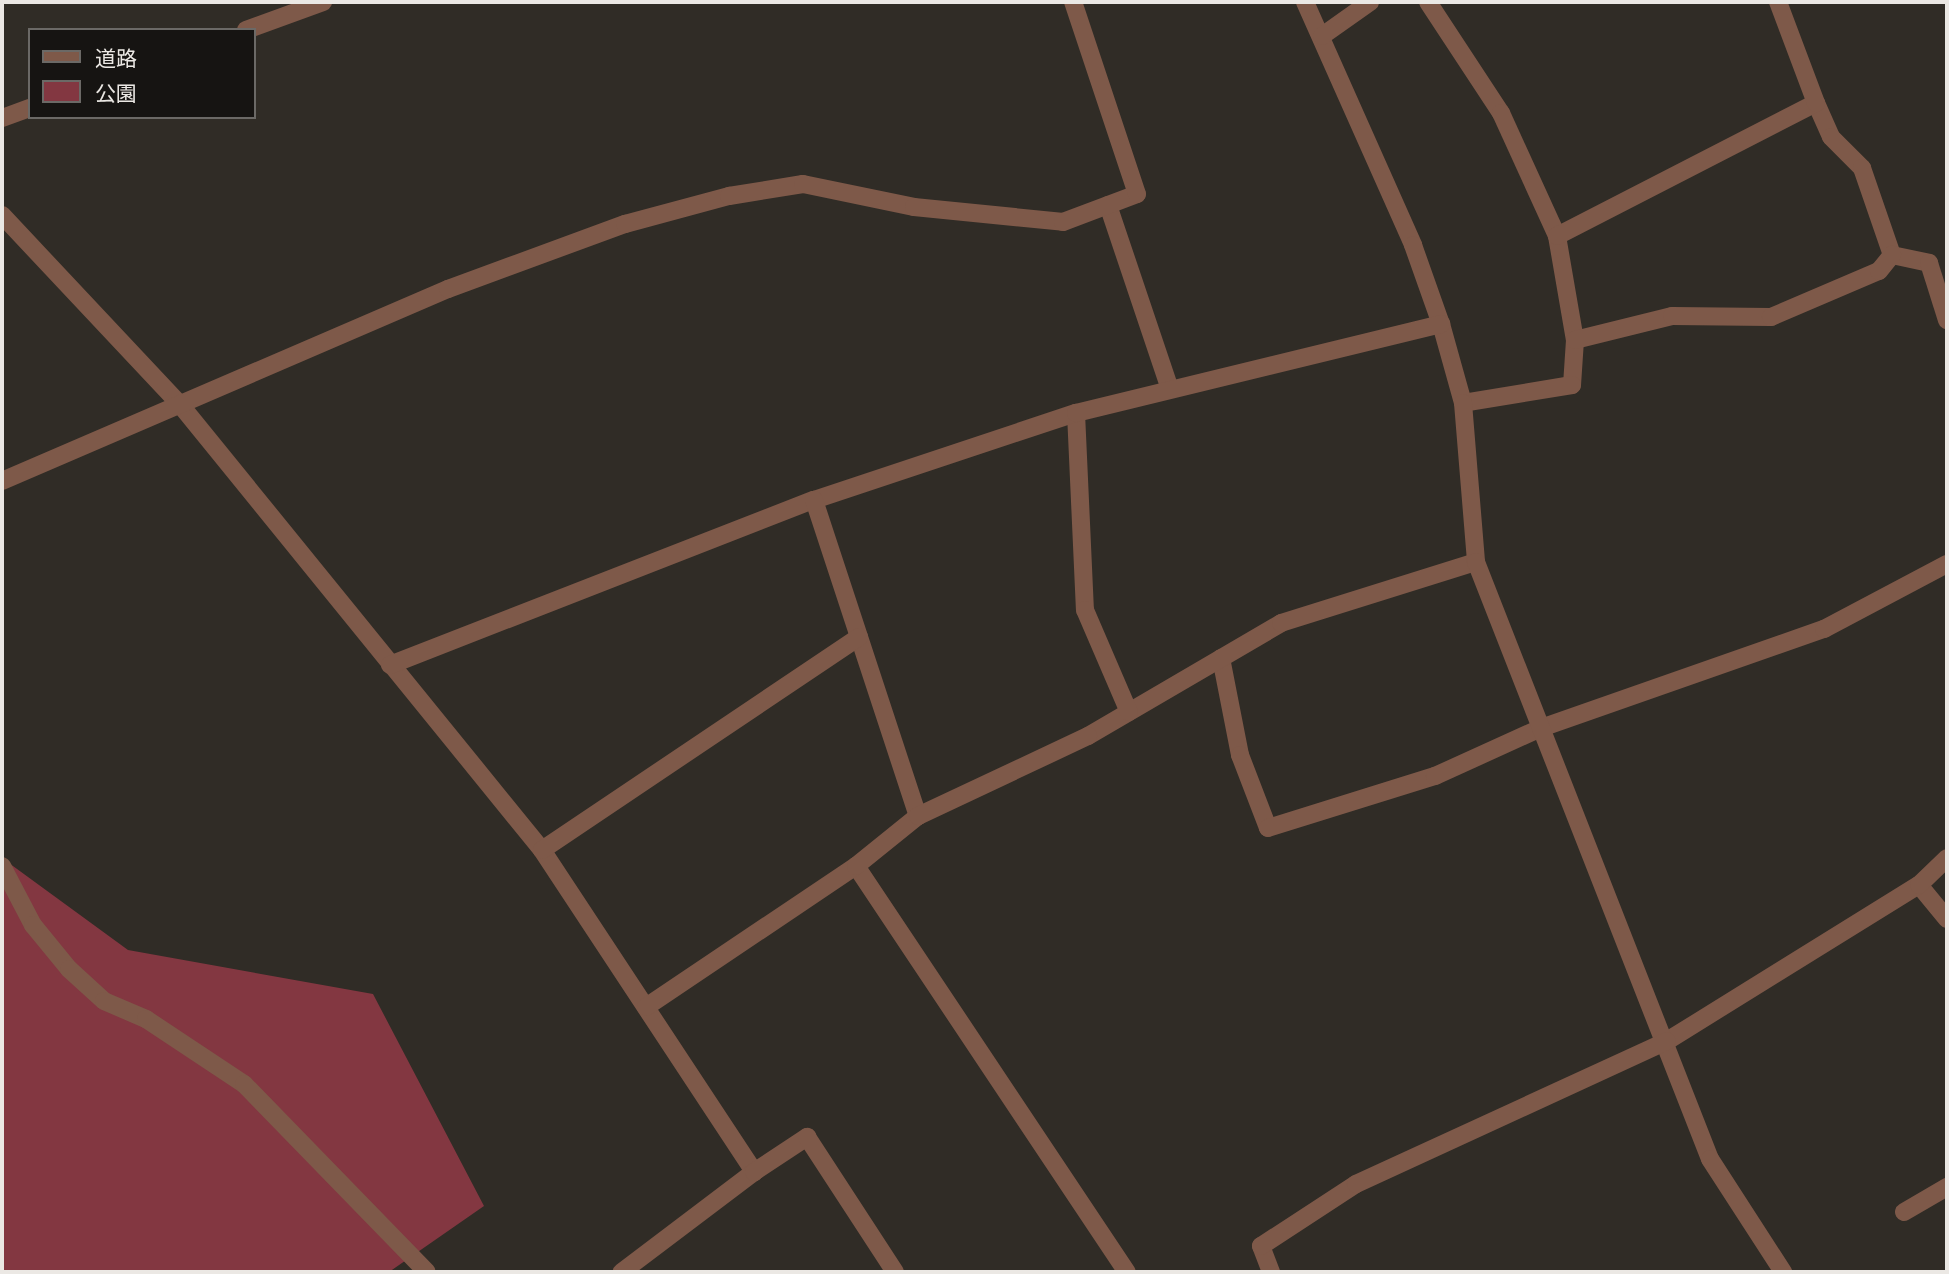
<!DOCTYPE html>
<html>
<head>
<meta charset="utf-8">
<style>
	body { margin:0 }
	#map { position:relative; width:1949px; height:1274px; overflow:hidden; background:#302c26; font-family:Inter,"Noto Sans JP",sans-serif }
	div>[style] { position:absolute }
	.green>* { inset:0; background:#833741 }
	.lane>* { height:18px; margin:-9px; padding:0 9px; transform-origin:9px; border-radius:9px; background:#7e5949 }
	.street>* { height:18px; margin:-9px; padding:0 9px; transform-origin:9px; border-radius:9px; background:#7e5949 }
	span { translate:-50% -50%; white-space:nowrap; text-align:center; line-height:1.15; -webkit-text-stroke:6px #161412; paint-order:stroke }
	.frame { position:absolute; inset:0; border:4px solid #ebe8e4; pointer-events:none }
	.legend { position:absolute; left:28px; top:28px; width:228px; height:91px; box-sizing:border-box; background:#161412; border:2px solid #6b6966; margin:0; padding:9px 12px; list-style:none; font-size:21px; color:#ebe8e4 }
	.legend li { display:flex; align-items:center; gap:14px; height:35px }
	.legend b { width:35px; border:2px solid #6b6966 }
</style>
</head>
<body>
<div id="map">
	<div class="green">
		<i style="clip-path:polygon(2px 858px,128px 950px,373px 994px,484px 1206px,389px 1272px,2px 1272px)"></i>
	</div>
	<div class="lane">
		<i style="left:1428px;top:2px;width:133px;rotate:56.7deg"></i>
		<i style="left:1501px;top:113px;width:135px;rotate:65.5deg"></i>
		<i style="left:1557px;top:236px;width:106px;rotate:80.2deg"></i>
		<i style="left:1575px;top:340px;width:45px;rotate:93.8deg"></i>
		<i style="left:1572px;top:385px;width:110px;rotate:170.6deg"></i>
		<i style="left:246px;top:30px;width:82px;rotate:-20deg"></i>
		<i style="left:1816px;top:103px;width:37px;rotate:66deg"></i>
		<i style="left:1831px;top:137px;width:44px;rotate:45deg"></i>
		<i style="left:1862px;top:168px;width:92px;rotate:71deg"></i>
		<i style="left:1892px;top:255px;width:38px;rotate:12deg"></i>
		<i style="left:1929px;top:263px;width:60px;rotate:72.5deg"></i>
		<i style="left:2px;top:118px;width:30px;rotate:-20deg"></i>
		<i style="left:2px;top:215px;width:265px;rotate:46.8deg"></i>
		<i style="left:1557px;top:236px;width:291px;rotate:-27.2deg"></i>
		<i style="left:1816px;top:103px;width:108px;rotate:-110.6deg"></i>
		<i style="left:1575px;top:340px;width:100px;rotate:-13.9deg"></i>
		<i style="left:1672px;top:316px;width:99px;rotate:0.6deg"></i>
		<i style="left:1771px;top:317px;width:117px;rotate:-23.1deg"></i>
		<i style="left:1879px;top:271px;width:21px;rotate:-51deg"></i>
		<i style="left:1221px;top:658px;width:99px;rotate:78.9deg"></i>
		<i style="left:1240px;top:755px;width:78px;rotate:69deg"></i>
		<i style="left:1268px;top:828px;width:175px;rotate:-17.3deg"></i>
		<i style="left:1435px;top:776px;width:116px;rotate:-24.4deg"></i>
		<i style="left:1541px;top:728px;width:300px;rotate:-19.3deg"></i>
		<i style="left:1824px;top:629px;width:139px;rotate:-27.9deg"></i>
		<i style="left:1088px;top:736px;width:224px;rotate:-30.3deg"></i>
		<i style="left:1281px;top:623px;width:204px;rotate:-17.4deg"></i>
		<i style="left:1919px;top:885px;width:44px;rotate:50.5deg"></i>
		<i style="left:1667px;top:1041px;width:296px;rotate:-31.8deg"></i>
		<i style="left:1919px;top:885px;width:39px;rotate:-44deg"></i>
		<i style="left:1904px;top:1212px;width:50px;rotate:-30.2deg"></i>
	</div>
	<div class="street">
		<i style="left:1305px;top:2px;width:266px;rotate:66deg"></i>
		<i style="left:1413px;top:245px;width:84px;rotate:70.5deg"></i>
		<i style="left:1441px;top:324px;width:82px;rotate:74.4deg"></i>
		<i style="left:1463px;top:403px;width:160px;rotate:85.3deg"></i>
		<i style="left:1476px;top:562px;width:641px;rotate:68.6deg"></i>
		<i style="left:1710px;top:1159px;width:135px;rotate:57.1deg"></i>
		<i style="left:1322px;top:36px;width:59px;rotate:-35.3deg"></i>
		<i style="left:1108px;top:205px;width:194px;rotate:71.4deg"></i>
		<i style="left:183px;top:408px;width:569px;rotate:50.92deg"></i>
		<i style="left:542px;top:850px;width:386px;rotate:56.6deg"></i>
		<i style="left:754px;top:1172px;width:166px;rotate:142.9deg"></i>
		<i style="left:1076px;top:413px;width:197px;rotate:87.4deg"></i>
		<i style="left:1085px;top:610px;width:111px;rotate:66.7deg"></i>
		<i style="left:2px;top:481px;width:486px;rotate:-23.3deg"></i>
		<i style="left:448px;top:289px;width:189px;rotate:-20.2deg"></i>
		<i style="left:625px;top:224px;width:108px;rotate:-15.1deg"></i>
		<i style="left:729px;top:196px;width:75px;rotate:-9.2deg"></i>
		<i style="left:803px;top:184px;width:113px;rotate:11.7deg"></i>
		<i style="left:914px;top:207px;width:150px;rotate:5.7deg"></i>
		<i style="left:1063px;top:222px;width:79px;rotate:-20.7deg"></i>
		<i style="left:1137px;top:194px;width:202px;rotate:-108.4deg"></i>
		<i style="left:814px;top:500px;width:276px;rotate:-18.4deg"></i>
		<i style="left:1076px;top:413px;width:376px;rotate:-13.7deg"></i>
		<i style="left:390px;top:665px;width:455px;rotate:-21.3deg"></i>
		<i style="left:814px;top:500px;width:333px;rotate:71.8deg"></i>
		<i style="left:542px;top:850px;width:382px;rotate:-33.9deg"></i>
		<i style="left:2px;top:866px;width:67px;rotate:62.3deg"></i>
		<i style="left:33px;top:925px;width:57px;rotate:50.7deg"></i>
		<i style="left:69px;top:969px;width:47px;rotate:42.4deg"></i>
		<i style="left:104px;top:1001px;width:46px;rotate:23.2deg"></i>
		<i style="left:146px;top:1019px;width:118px;rotate:33.6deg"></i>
		<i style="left:244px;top:1084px;width:262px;rotate:45.8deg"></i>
		<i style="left:856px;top:866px;width:488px;rotate:56.3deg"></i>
		<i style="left:646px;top:1007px;width:253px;rotate:-33.9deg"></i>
		<i style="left:856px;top:866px;width:80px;rotate:-38.9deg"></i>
		<i style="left:918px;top:816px;width:188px;rotate:-25.2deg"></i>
		<i style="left:754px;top:1172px;width:64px;rotate:-33.4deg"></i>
		<i style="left:807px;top:1137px;width:161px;rotate:56.9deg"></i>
		<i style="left:1271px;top:1272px;width:28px;rotate:-111deg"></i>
		<i style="left:1261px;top:1246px;width:113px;rotate:-33.1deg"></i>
		<i style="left:1356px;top:1184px;width:342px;rotate:-24.7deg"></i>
	</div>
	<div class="frame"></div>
	<ul class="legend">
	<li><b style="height:9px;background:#7e5949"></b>道路</li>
	<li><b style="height:19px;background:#833741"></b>公園</li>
	</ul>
</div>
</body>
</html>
